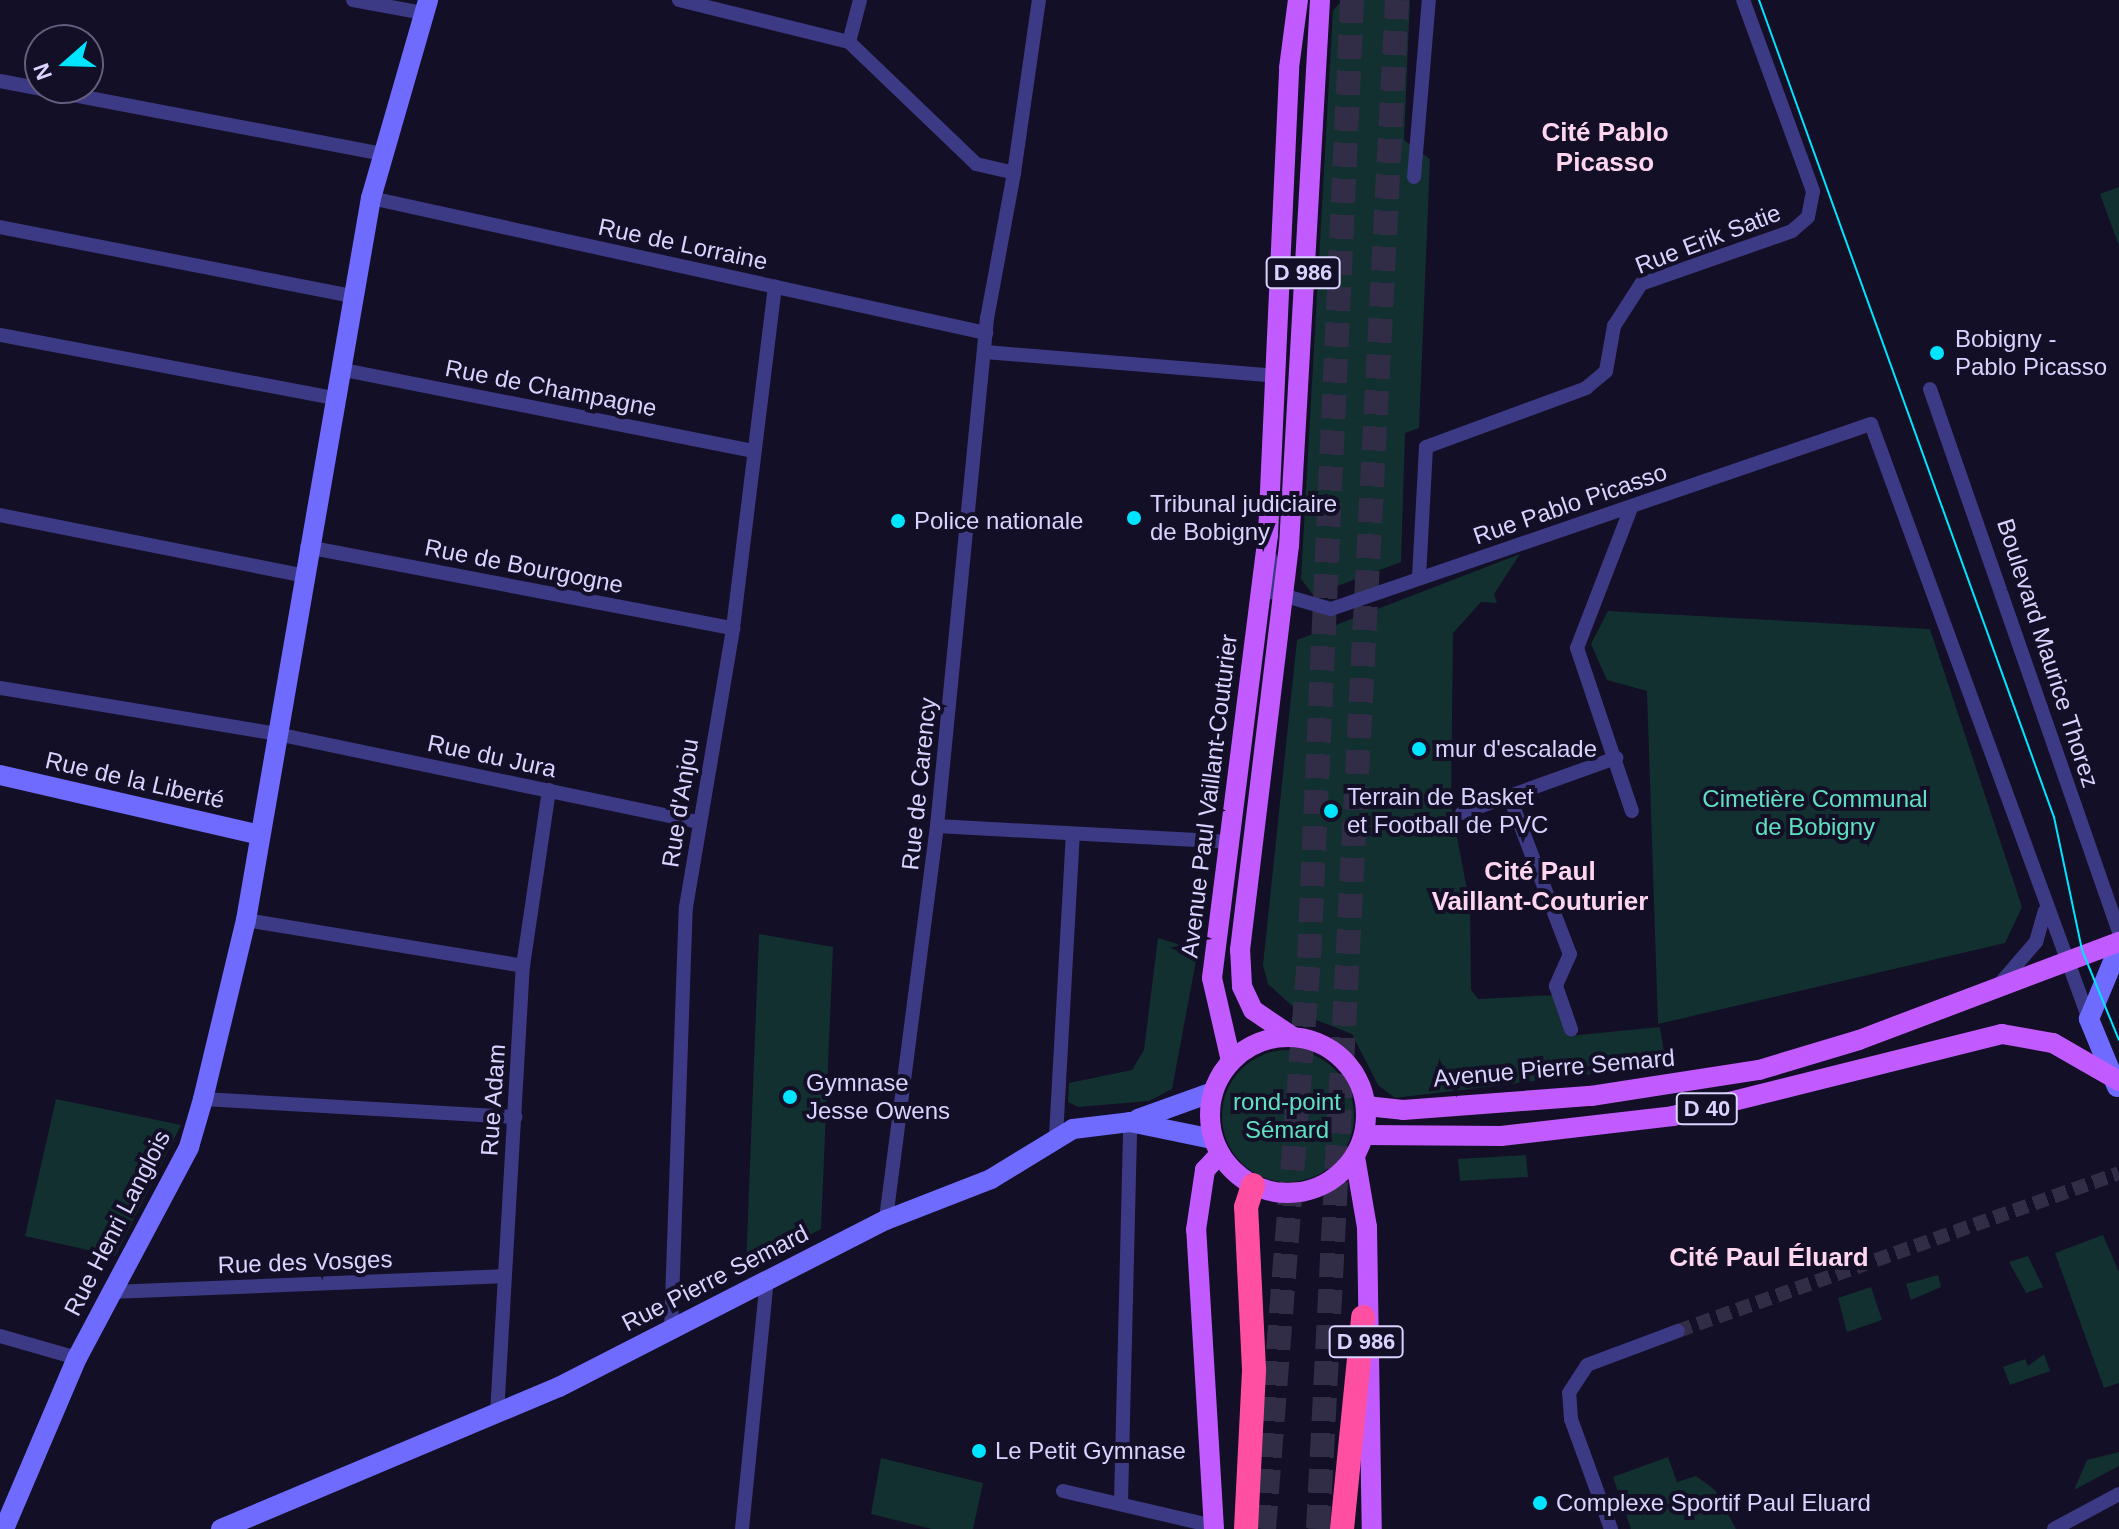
<!DOCTYPE html>
<html>
<head>
<meta charset="utf-8">
<style>
	body { margin:0 }
	#map { position:relative; width:2119px; height:1529px; overflow:hidden; background:#130f26; font-family:Helvetica,sans-serif }
	div>[style] { position:absolute }
	.green>* { inset:0; background:#12302f }
	.round { border-radius:50% }
	.street-tunnel>* { height:14px; margin-top:-7px; transform-origin:0; background:repeating-linear-gradient(90deg,#312d47 0 14px,transparent 0 21px) }
	.highway-tunnel>* { height:24px; margin-top:-12px; transform-origin:0; background:repeating-linear-gradient(90deg,#312d47 0 24px,transparent 0 36px) }
	.street>* { height:14px; margin:-7px; padding:0 7px; transform-origin:7px; border-radius:7px; background:#3d3a85 }
	.secondary>* { height:20px; margin:-10px; padding:0 10px; transform-origin:10px; border-radius:10px; background:#6f6bff }
	.primary>* { height:20px; margin:-10px; padding:0 10px; transform-origin:10px; border-radius:10px; background:#c25bff }
	.primary>.ring { margin:-10px; padding:0; box-sizing:content-box; background:none; border:20px solid #c25bff; border-radius:50% }
	.highway>* { height:24px; margin:-12px; padding:0 12px; transform-origin:12px; border-radius:12px; background:#ff4fa3 }
	.tram>* { height:2px; margin:-1px; padding:0 1px; transform-origin:1px; border-radius:1px; background:#00e5ff }
	.dots>* { width:22px; height:22px; translate:-50% -50%; box-sizing:border-box; border:4px solid #130f26; border-radius:50% }
	span { translate:-50% -50%; white-space:nowrap; text-align:center; line-height:1.15; -webkit-text-stroke:8px #130f26; paint-order:stroke }
	.shield-label span { padding:2px 6px; background:#130f26; border:2px solid; border-radius:6px; -webkit-text-stroke-width:0 }
	.shield-label { font-size:22px; color:#d9d4ff; font-weight:700 }
	.street-label { font-size:24px; color:#d9d4ff }
	.poi-label { font-size:24px; color:#d9d4ff }
	.left { translate:0 -50%; text-align:left }
	.park-label { font-size:24px; color:#5fe0c0 }
	.neighbourhood-label { font-size:26px; color:#ffd6f0; font-weight:700 }
	.north { position:absolute; left:24px; top:24px; width:80px; height:80px; box-sizing:border-box; background:#130f26; border:2px solid #625e7d; border-radius:50%; rotate:250deg; font-size:22px; font-weight:700; line-height:32px; text-align:center; color:#d9d4ff }
	.north::after { content:''; display:block; margin:auto; width:28px; height:36px; background:#00e5ff; clip-path:polygon(50% 0,100% 100%,50% 72%,0 100%) }
</style>
</head>
<body>
<div id="map">
	<div class="green">
		<i style="clip-path:polygon(1343px 0,1410px 0,1404px 140px,1430px 159px,1419px 428px,1405px 433px,1401px 562px,1313px 595px,1301px 579px,1333px 10px)"></i>
		<i style="clip-path:polygon(2119px 187px,2119px 246px,2100px 194px)"></i>
		<i style="clip-path:polygon(1520px 554px,1494px 594px,1497px 603px,1481px 602px,1453px 633px,1451px 805px,1470px 906px,1471px 990px,1478px 999px,1554px 995px,1569px 1036px,1660px 1027px,1666px 1065px,1395px 1098px,1378px 1085px,1352px 1034px,1301px 1014px,1268px 984px,1263px 965px,1297px 640px)"></i>
		<i style="clip-path:polygon(1608px 611px,1930px 629px,2022px 907px,2005px 943px,1658px 1024px,1647px 691px,1607px 680px,1591px 644px)"></i>
		<i style="clip-path:polygon(759px 934px,833px 947px,821px 1229px,746px 1268px)"></i>
		<i style="clip-path:polygon(1158px 938px,1198px 950px,1172px 1089px,1149px 1101px,1078px 1107px,1068px 1102px,1069px 1083px,1132px 1070px,1144px 1050px)"></i>
		<i class="round" style="left:1222px;top:1050px;width:132px;height:132px"></i>
		<i style="clip-path:polygon(56px 1099px,181px 1125px,115px 1256px,25px 1236px)"></i>
		<i style="clip-path:polygon(1526px 1155px,1528px 1177px,1460px 1181px,1458px 1159px)"></i>
		<i style="clip-path:polygon(2103px 1235px,2119px 1272px,2119px 1383px,2104px 1388px,2055px 1253px)"></i>
		<i style="clip-path:polygon(2028px 1256px,2043px 1287px,2026px 1293px,2009px 1262px)"></i>
		<i style="clip-path:polygon(1938px 1275px,1941px 1287px,1911px 1300px,1906px 1284px)"></i>
		<i style="clip-path:polygon(1871px 1287px,1882px 1320px,1847px 1332px,1838px 1298px)"></i>
		<i style="clip-path:polygon(2044px 1354px,2050px 1371px,2010px 1385px,2003px 1367px,2025px 1359px,2028px 1366px)"></i>
		<i style="clip-path:polygon(2119px 1452px,2119px 1466px,2074px 1490px,2087px 1460px)"></i>
		<i style="clip-path:polygon(1668px 1457px,1677px 1482px,1696px 1476px,1715px 1490px,1736px 1529px,1631px 1529px,1613px 1477px)"></i>
		<i style="clip-path:polygon(881px 1458px,983px 1483px,973px 1529px,932px 1529px,871px 1514px)"></i>
	</div>
	<div class="street-tunnel">
		<i style="left:1678px;top:1331px;width:468px;rotate:-19.7deg"></i>
	</div>
	<div class="highway-tunnel">
		<i style="left:1264px;top:1529px;width:573px;rotate:-85.49deg"></i>
		<i style="left:1309px;top:958px;width:959px;rotate:-87.43deg"></i>
		<i style="left:1318px;top:1529px;width:1531px;rotate:-87.04deg"></i>
	</div>
	<div class="street">
		<i style="left:353px;top:0;width:71px;rotate:10.5deg"></i>
		<i style="left:679px;top:0;width:175px;rotate:13.9deg"></i>
		<i style="left:849px;top:42px;width:176px;rotate:43.8deg"></i>
		<i style="left:976px;top:164px;width:39px;rotate:13deg"></i>
		<i style="left:1014px;top:173px;width:147px;rotate:100.5deg"></i>
		<i style="left:987px;top:318px;width:510px;rotate:95.62deg"></i>
		<i style="left:937px;top:826px;width:397px;rotate:97.4deg"></i>
		<i style="left:849px;top:42px;width:43px;rotate:-75.3deg"></i>
		<i style="left:0;top:81px;width:389px;rotate:10.8deg"></i>
		<i style="left:1014px;top:173px;width:175px;rotate:-81.8deg"></i>
		<i style="left:1414px;top:177px;width:178px;rotate:-85.2deg"></i>
		<i style="left:371px;top:198px;width:630px;rotate:12.38deg"></i>
		<i style="left:0;top:227px;width:358px;rotate:11.1deg"></i>
		<i style="left:0;top:335px;width:339px;rotate:10.7deg"></i>
		<i style="left:985px;top:352px;width:291px;rotate:4.7deg"></i>
		<i style="left:339px;top:369px;width:423px;rotate:11.2deg"></i>
		<i style="left:1930px;top:389px;width:575px;rotate:70.81deg"></i>
		<i style="left:1631px;top:508px;width:150px;rotate:111.1deg"></i>
		<i style="left:1577px;top:648px;width:172px;rotate:71.4deg"></i>
		<i style="left:0;top:515px;width:306px;rotate:11.3deg"></i>
		<i style="left:307px;top:547px;width:434px;rotate:10.8deg"></i>
		<i style="left:1271px;top:559px;width:33px;rotate:88deg"></i>
		<i style="left:1272px;top:592px;width:61px;rotate:16.1deg"></i>
		<i style="left:1331px;top:609px;width:571px;rotate:-18.91deg"></i>
		<i style="left:1871px;top:424px;width:634px;rotate:69.88deg"></i>
		<i style="left:1419px;top:577px;width:130px;rotate:-86.9deg"></i>
		<i style="left:1426px;top:447px;width:171px;rotate:-20.2deg"></i>
		<i style="left:1586px;top:388px;width:26px;rotate:-40deg"></i>
		<i style="left:1606px;top:371px;width:46px;rotate:-79.9deg"></i>
		<i style="left:1614px;top:326px;width:50px;rotate:-57.3deg"></i>
		<i style="left:1641px;top:284px;width:160px;rotate:-19.3deg"></i>
		<i style="left:1792px;top:231px;width:21px;rotate:-41deg"></i>
		<i style="left:1808px;top:217px;width:26px;rotate:-79deg"></i>
		<i style="left:1813px;top:191px;width:203px;rotate:-110.1deg"></i>
		<i style="left:0;top:688px;width:281px;rotate:9.4deg"></i>
		<i style="left:277px;top:734px;width:429px;rotate:11.8deg"></i>
		<i style="left:1510px;top:798px;width:167px;rotate:69deg"></i>
		<i style="left:1570px;top:954px;width:35px;rotate:114deg"></i>
		<i style="left:1556px;top:986px;width:46px;rotate:70.8deg"></i>
		<i style="left:1462px;top:813px;width:164px;rotate:-19.7deg"></i>
		<i style="left:937px;top:826px;width:292px;rotate:3.1deg"></i>
		<i style="left:246px;top:920px;width:281px;rotate:9.4deg"></i>
		<i style="left:1997px;top:987px;width:60px;rotate:-49.1deg"></i>
		<i style="left:2036px;top:942px;width:32px;rotate:-74deg"></i>
		<i style="left:203px;top:1099px;width:313px;rotate:3.3deg"></i>
		<i style="left:1056px;top:1136px;width:300px;rotate:-86.8deg"></i>
		<i style="left:111px;top:1292px;width:391px;rotate:-2.3deg"></i>
		<i style="left:671px;top:1330px;width:423px;rotate:-88deg"></i>
		<i style="left:686px;top:907px;width:283px;rotate:-80.4deg"></i>
		<i style="left:733px;top:628px;width:344px;rotate:-83deg"></i>
		<i style="left:0;top:1336px;width:80px;rotate:15.9deg"></i>
		<i style="left:497px;top:1414px;width:449px;rotate:-86.7deg"></i>
		<i style="left:523px;top:966px;width:178px;rotate:-81.6deg"></i>
		<i style="left:1063px;top:1491px;width:155px;rotate:13.1deg"></i>
		<i style="left:1121px;top:1502px;width:380px;rotate:-88.6deg"></i>
		<i style="left:742px;top:1529px;width:250px;rotate:-84.3deg"></i>
		<i style="left:1611px;top:1529px;width:117px;rotate:-110deg"></i>
		<i style="left:1571px;top:1419px;width:26px;rotate:-94deg"></i>
		<i style="left:1569px;top:1393px;width:33px;rotate:-57deg"></i>
		<i style="left:1587px;top:1365px;width:97px;rotate:-20.5deg"></i>
		<i style="left:2054px;top:1529px;width:74px;rotate:-28.3deg"></i>
	</div>
	<div class="secondary">
		<i style="left:0;top:775px;width:266px;rotate:13deg"></i>
		<i style="left:2117px;top:1087px;width:74px;rotate:-112.4deg"></i>
		<i style="left:2089px;top:1019px;width:78px;rotate:-67.4deg"></i>
		<i style="left:1138px;top:1119px;width:80px;rotate:-19.8deg"></i>
		<i style="left:4px;top:1529px;width:186px;rotate:-66.9deg"></i>
		<i style="left:77px;top:1358px;width:239px;rotate:-62deg"></i>
		<i style="left:189px;top:1147px;width:50px;rotate:-73.7deg"></i>
		<i style="left:203px;top:1099px;width:184px;rotate:-76.5deg"></i>
		<i style="left:246px;top:920px;width:733px;rotate:-80.18deg"></i>
		<i style="left:371px;top:198px;width:206px;rotate:-73.9deg"></i>
		<i style="left:221px;top:1529px;width:367px;rotate:-22.8deg"></i>
		<i style="left:559px;top:1387px;width:367px;rotate:-27.1deg"></i>
		<i style="left:886px;top:1220px;width:113px;rotate:-21.3deg"></i>
		<i style="left:991px;top:1179px;width:96px;rotate:-31.4deg"></i>
		<i style="left:1073px;top:1129px;width:57px;rotate:-7deg"></i>
		<i style="left:1130px;top:1122px;width:85px;rotate:11.6deg"></i>
	</div>
	<div class="primary">
		<i class="ring" style="left:1210px;top:1037px;width:136px;height:136px"></i>
		<i style="left:1293px;top:1037px;width:48px;rotate:-146deg"></i>
		<i style="left:1253px;top:1010px;width:26px;rotate:-115deg"></i>
		<i style="left:1242px;top:986px;width:36px;rotate:-93deg"></i>
		<i style="left:1240px;top:950px;width:407px;rotate:-83.1deg"></i>
		<i style="left:1289px;top:546px;width:547px;rotate:-86.75deg"></i>
		<i style="left:1231px;top:1061px;width:85px;rotate:-102.9deg"></i>
		<i style="left:1212px;top:978px;width:447px;rotate:-82.8deg"></i>
		<i style="left:1268px;top:535px;width:467px;rotate:-87.4deg"></i>
		<i style="left:1289px;top:68px;width:69px;rotate:-82.5deg"></i>
		<i style="left:1366px;top:1106px;width:37px;rotate:6deg"></i>
		<i style="left:1403px;top:1110px;width:189px;rotate:-4.3deg"></i>
		<i style="left:1591px;top:1096px;width:170px;rotate:-8.8deg"></i>
		<i style="left:1759px;top:1070px;width:104px;rotate:-16.7deg"></i>
		<i style="left:1859px;top:1040px;width:278px;rotate:-20.7deg"></i>
		<i style="left:1365px;top:1135px;width:136px;rotate:0.4deg"></i>
		<i style="left:1501px;top:1136px;width:173px;rotate:-6.6deg"></i>
		<i style="left:1673px;top:1116px;width:339px;rotate:-14deg"></i>
		<i style="left:2002px;top:1034px;width:52px;rotate:10deg"></i>
		<i style="left:2053px;top:1043px;width:76px;rotate:29.9deg"></i>
		<i style="left:1355px;top:1157px;width:71px;rotate:80.3deg"></i>
		<i style="left:1367px;top:1227px;width:302px;rotate:89.1deg"></i>
		<i style="left:1214px;top:1529px;width:300px;rotate:-93.4deg"></i>
		<i style="left:1196px;top:1230px;width:61px;rotate:-81.5deg"></i>
		<i style="left:1205px;top:1170px;width:22px;rotate:-47deg"></i>
	</div>
	<div class="highway">
		<i style="left:1246px;top:1529px;width:160px;rotate:-87.1deg"></i>
		<i style="left:1254px;top:1369px;width:162px;rotate:-92.8deg"></i>
		<i style="left:1246px;top:1207px;width:23px;rotate:-72deg"></i>
		<i style="left:1342px;top:1529px;width:213px;rotate:-84.3deg"></i>
	</div>
	<div class="tram">
		<i style="left:1759px;top:0;width:869px;rotate:70.15deg"></i>
		<i style="left:2054px;top:817px;width:136px;rotate:78.1deg"></i>
		<i style="left:2082px;top:950px;width:97px;rotate:67.7deg"></i>
	</div>
	<div class="dots">
		<i style="left:1937px;top:353px;background:#00e5ff"></i>
		<i style="left:1134px;top:518px;background:#00e5ff"></i>
		<i style="left:898px;top:521px;background:#00e5ff"></i>
		<i style="left:1419px;top:749px;background:#00e5ff"></i>
		<i style="left:1331px;top:811px;background:#00e5ff"></i>
		<i style="left:790px;top:1097px;background:#00e5ff"></i>
		<i style="left:979px;top:1451px;background:#00e5ff"></i>
		<i style="left:1540px;top:1503px;background:#00e5ff"></i>
	</div>
	<div class="shield-label">
		<span style="left:1303px;top:273px">D 986</span>
		<span style="left:1707px;top:1109px">D 40</span>
		<span style="left:1366px;top:1342px">D 986</span>
	</div>
	<div class="street-label">
		<span style="left:1708px;top:239px;rotate:-21deg">Rue Erik Satie</span>
		<span style="left:683px;top:244px;rotate:12deg">Rue de Lorraine</span>
		<span style="left:551px;top:388px;rotate:11deg">Rue de Champagne</span>
		<span style="left:1570px;top:504px;rotate:-19deg">Rue Pablo Picasso</span>
		<span style="left:524px;top:566px;rotate:11deg">Rue de Bourgogne</span>
		<span style="left:2048px;top:653px;rotate:72deg">Boulevard Maurice Thorez</span>
		<span style="left:492px;top:756px;rotate:12deg">Rue du Jura</span>
		<span style="left:135px;top:780px;rotate:13deg">Rue de la Liberté</span>
		<span style="left:919px;top:784px;rotate:-84deg">Rue de Carency</span>
		<span style="left:1209px;top:796px;rotate:-83deg">Avenue Paul Vaillant-Couturier</span>
		<span style="left:680px;top:803px;rotate:-81deg">Rue d'Anjou</span>
		<span style="left:1554px;top:1068px;rotate:-5deg">Avenue Pierre Semard</span>
		<span style="left:493px;top:1100px;rotate:-86deg">Rue Adam</span>
		<span style="left:117px;top:1223px;rotate:-63deg">Rue Henri Langlois</span>
		<span style="left:305px;top:1262px;rotate:-2deg">Rue des Vosges</span>
		<span style="left:715px;top:1278px;rotate:-27deg">Rue Pierre Semard</span>
	</div>
	<div class="poi-label">
		<span class="left" style="left:1955px;top:353px">Bobigny -<br>Pablo Picasso</span>
		<span class="left" style="left:1150px;top:518px">Tribunal judiciaire<br>de Bobigny</span>
		<span class="left" style="left:914px;top:521px">Police nationale</span>
		<span class="left" style="left:1435px;top:749px">mur d'escalade</span>
		<span class="left" style="left:1347px;top:811px">Terrain de Basket<br>et Football de PVC</span>
		<span class="left" style="left:806px;top:1097px">Gymnase<br>Jesse Owens</span>
		<span class="left" style="left:995px;top:1451px">Le Petit Gymnase</span>
		<span class="left" style="left:1556px;top:1503px">Complexe Sportif Paul Eluard</span>
	</div>
	<div class="park-label">
		<span style="left:1815px;top:813px">Cimetière Communal<br>de Bobigny</span>
		<span style="left:1287px;top:1116px">rond-point<br>Sémard</span>
	</div>
	<div class="neighbourhood-label">
		<span style="left:1605px;top:148px">Cité Pablo<br>Picasso</span>
		<span style="left:1540px;top:887px">Cité Paul<br>Vaillant-Couturier</span>
		<span style="left:1769px;top:1258px">Cité Paul Éluard</span>
	</div>
	<div class="north">N</div>
</div>
</body>
</html>
